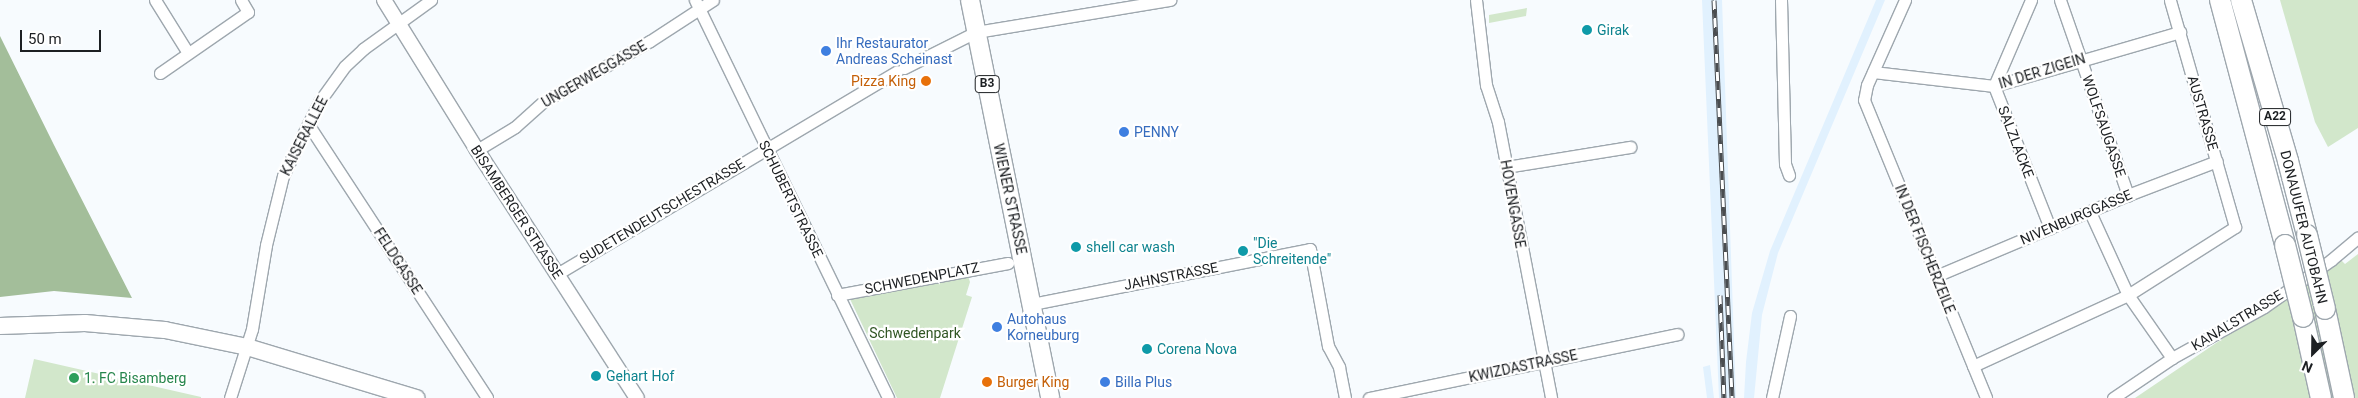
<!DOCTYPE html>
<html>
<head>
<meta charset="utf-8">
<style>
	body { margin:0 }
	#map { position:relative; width:2358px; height:398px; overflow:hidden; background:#f7fbfe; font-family:Roboto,sans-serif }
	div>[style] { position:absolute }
	.built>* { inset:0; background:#e1f1fe }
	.green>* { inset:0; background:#d2e7cb }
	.forest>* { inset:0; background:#a3be9a }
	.roads { filter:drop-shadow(1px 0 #9ea7ae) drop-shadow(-1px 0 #9ea7ae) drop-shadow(0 1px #9ea7ae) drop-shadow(0 -1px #9ea7ae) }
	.minor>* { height:11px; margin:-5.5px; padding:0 5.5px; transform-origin:5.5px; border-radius:5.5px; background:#fff }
	.tertiary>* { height:14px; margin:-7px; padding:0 7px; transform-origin:7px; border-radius:7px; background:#fff }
	.secondary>* { height:16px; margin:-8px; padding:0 8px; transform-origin:8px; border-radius:8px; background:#fff }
	.primary>* { height:18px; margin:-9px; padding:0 9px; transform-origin:9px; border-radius:9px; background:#fff }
	.motorway>* { height:20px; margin:-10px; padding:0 10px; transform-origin:10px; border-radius:10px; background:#fff }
	.rail>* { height:5px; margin-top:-2.5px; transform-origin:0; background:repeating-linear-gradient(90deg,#fff 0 9px,#4a4d50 0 18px); box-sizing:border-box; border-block:1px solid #4a4d50 }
	.bridges { filter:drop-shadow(1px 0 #9ea7ae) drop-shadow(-1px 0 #9ea7ae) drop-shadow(0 1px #9ea7ae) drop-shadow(0 -1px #9ea7ae) }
	.motorway-bridge>* { height:20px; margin:-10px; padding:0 10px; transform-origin:10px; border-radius:10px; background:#fff }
	.dots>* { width:14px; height:14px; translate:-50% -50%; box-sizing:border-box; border:2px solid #fff; border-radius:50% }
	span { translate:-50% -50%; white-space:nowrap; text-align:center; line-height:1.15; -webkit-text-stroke:4.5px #fff; paint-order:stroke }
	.shield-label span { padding:1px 4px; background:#fff; border:1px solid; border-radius:4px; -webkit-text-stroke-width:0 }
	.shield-label { font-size:12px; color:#1c1f22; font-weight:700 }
	.culture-label { font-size:14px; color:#0d838f }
	.left { translate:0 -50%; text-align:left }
	.shop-label { font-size:14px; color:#366cbe }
	.street-label { font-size:14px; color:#1c1f22 }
	.food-label { font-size:14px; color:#c56008 }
	.right { translate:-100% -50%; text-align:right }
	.park-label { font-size:14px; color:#305523 }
	.leisure-label { font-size:14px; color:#27864d }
	.north { position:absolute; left:2288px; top:328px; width:50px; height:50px; -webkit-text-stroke:4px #fff; paint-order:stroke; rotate:203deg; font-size:14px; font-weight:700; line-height:20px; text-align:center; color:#1c1f22 }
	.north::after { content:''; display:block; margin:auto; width:18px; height:22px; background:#1c1f22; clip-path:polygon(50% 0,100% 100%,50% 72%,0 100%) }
	.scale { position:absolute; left:20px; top:30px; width:81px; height:22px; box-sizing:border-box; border:2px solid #1c1f22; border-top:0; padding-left:6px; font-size:15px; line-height:18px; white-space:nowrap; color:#1c1f22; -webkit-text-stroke:4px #fff; paint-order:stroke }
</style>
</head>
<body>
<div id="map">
	<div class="built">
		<i style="clip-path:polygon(1702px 0,1722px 0,1736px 398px,1719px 398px)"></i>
		<i style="clip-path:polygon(1876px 0,1885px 0,1778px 253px,1762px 315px,1754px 398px,1744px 398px,1746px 362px,1752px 313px,1770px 251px)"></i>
		<i style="clip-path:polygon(1710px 365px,1714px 398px,1707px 398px,1703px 367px)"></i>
	</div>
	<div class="green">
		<i style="clip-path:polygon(2280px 0,2358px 0,2358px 128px,2328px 147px,2315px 122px)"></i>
		<i style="clip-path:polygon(1527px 8px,1526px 16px,1489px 23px,1489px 15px)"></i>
		<i style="clip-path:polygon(2358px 254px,2358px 398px,2135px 398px,2340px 259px,2345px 264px)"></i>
		<i style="clip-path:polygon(968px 276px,970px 282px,966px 295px,972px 297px,940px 398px,897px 398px,850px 299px)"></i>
		<i style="clip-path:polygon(34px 359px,201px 397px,201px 398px,25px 398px)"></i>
	</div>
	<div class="forest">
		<i style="clip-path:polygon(0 36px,54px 145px,132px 298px,54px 291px,0 297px)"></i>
	</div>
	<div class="roads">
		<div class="minor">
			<i style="left:155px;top:0;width:62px;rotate:58.1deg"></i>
			<i style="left:695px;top:0;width:442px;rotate:64.1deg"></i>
			<i style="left:1476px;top:0;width:86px;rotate:83.3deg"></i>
			<i style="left:1486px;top:85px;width:39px;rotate:72deg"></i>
			<i style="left:1498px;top:122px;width:281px;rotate:79.1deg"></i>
			<i style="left:1781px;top:0;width:164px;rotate:88.6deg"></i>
			<i style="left:1785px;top:164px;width:12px;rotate:70deg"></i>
			<i style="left:1905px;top:0;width:93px;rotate:114.1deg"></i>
			<i style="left:1867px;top:85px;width:15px;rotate:101deg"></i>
			<i style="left:1864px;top:100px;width:322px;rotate:67.7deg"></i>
			<i style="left:2031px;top:0;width:94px;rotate:113.3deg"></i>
			<i style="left:1994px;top:86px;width:153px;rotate:68.5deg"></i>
			<i style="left:2060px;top:0;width:207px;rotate:70.8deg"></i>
			<i style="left:904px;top:68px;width:80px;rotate:-26.6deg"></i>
			<i style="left:976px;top:32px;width:197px;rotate:-9.4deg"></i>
			<i style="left:1873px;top:72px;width:122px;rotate:6.6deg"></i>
			<i style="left:1994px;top:86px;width:194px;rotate:-16.2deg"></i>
			<i style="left:160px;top:73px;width:107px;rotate:-34.7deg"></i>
			<i style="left:248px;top:12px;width:14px;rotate:-120deg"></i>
			<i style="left:308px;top:124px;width:327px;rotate:56.8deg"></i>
			<i style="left:477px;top:150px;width:44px;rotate:-31.2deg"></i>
			<i style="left:515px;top:127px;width:38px;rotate:-42deg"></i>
			<i style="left:543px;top:102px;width:123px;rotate:-29.7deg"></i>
			<i style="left:650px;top:41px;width:75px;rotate:-33.1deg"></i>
			<i style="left:1506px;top:167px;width:126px;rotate:-9.2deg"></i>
			<i style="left:2090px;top:212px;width:91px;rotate:65.4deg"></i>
			<i style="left:2128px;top:295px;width:77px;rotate:55.1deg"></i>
			<i style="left:557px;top:274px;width:396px;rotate:-30.8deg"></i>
			<i style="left:1936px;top:276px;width:208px;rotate:-22.9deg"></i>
			<i style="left:2128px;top:195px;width:95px;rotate:-20.9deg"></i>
			<i style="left:837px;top:295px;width:174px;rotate:-10.6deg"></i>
			<i style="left:1032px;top:304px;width:283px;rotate:-11.2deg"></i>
			<i style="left:1310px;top:249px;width:99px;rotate:79.5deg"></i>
			<i style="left:1328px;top:346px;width:24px;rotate:62deg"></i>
			<i style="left:1339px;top:367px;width:32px;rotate:79deg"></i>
			<i style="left:1973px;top:366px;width:170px;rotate:-24.6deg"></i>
			<i style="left:2128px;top:295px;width:127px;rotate:-32.4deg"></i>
			<i style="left:2235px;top:227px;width:236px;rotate:-106deg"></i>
			<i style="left:230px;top:398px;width:72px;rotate:-72.3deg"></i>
			<i style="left:252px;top:329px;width:85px;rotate:-80.5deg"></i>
			<i style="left:266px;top:245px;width:71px;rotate:-76.2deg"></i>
			<i style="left:283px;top:176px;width:58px;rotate:-64.3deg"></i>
			<i style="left:308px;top:124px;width:25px;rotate:-63deg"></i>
			<i style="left:319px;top:102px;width:44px;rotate:-54.2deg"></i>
			<i style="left:345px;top:66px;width:25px;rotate:-43deg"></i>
			<i style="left:363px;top:49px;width:84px;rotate:-35.8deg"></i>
			<i style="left:1369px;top:398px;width:315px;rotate:-11.7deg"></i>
			<i style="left:1772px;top:398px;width:84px;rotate:-77.6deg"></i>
			<i style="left:2113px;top:398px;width:71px;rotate:-34.1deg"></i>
			<i style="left:2172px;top:358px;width:105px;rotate:-29deg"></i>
			<i style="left:2264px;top:307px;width:82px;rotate:-35deg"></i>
			<i style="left:2331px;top:260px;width:35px;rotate:-40deg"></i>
		</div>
		<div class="tertiary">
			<i style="left:384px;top:0;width:176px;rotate:58.2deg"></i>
			<i style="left:477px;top:150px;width:295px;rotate:57.2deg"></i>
		</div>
		<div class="secondary">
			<i style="left:0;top:326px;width:85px;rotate:-2deg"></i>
			<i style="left:85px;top:323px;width:80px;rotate:5deg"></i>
			<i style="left:165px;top:330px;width:84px;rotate:11.7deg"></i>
			<i style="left:247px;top:347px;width:177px;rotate:16.8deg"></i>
		</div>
		<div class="primary">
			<i style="left:970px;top:0;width:406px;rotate:78.6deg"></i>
		</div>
		<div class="motorway">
			<i style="left:2220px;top:0;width:253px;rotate:75.1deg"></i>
			<i style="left:2241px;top:0;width:168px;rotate:73.7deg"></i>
			<i style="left:2288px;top:161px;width:76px;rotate:75.6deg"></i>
			<i style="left:2325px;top:309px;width:91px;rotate:77.9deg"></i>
			<i style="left:2303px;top:317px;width:83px;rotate:77.5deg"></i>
		</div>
	</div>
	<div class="rail">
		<i style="left:1714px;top:0;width:398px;rotate:87.4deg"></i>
		<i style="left:1720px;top:295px;width:103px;rotate:87.8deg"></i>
	</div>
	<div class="bridges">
		<div class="motorway-bridge">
			<i style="left:2307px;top:235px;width:76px;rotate:76.3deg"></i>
			<i style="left:2285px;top:245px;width:74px;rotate:76deg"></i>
		</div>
	</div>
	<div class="dots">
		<i style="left:1587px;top:30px;background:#0f9aa8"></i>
		<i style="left:826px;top:51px;background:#3f7fe0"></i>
		<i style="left:926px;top:81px;background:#e8710a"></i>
		<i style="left:1124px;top:132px;background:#3f7fe0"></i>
		<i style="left:1076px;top:247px;background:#0f9aa8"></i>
		<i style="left:1243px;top:251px;background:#0f9aa8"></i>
		<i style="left:997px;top:327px;background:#3f7fe0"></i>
		<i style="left:1147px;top:349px;background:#0f9aa8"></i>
		<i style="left:596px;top:376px;background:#0f9aa8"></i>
		<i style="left:74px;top:378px;background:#2e9e5b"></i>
		<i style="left:987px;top:382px;background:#e8710a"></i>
		<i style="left:1105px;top:382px;background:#3f7fe0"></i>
	</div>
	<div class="shield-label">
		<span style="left:987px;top:84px">B3</span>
		<span style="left:2275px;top:117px">A22</span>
	</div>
	<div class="culture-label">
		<span class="left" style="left:1597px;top:30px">Girak</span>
		<span class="left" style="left:1253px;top:251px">"Die<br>Schreitende"</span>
		<span class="left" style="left:1086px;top:247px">shell car wash</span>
		<span class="left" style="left:1157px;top:349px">Corena Nova</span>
		<span class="left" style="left:606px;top:376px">Gehart Hof</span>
	</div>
	<div class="shop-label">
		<span class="left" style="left:836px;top:51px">Ihr Restaurator<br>Andreas Scheinast</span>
		<span class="left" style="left:1134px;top:132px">PENNY</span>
		<span class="left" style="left:1007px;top:327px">Autohaus<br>Korneuburg</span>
		<span class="left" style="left:1115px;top:382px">Billa Plus</span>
	</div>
	<div class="street-label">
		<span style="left:2042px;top:71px;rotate:-17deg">IN DER ZIGEIN</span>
		<span style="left:594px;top:74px;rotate:-30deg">UNGERWEGGASSE</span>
		<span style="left:2203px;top:113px;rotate:74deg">AUSTRASSE</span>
		<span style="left:2104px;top:126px;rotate:71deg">WOLFSAUGASSE</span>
		<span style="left:304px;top:136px;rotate:-63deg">KAISERALLEE</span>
		<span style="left:2016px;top:142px;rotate:69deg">SALZLACKE</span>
		<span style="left:791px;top:199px;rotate:64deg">SCHUBERTSTRASSE</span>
		<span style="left:1010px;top:199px;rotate:78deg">WIENER STRASSE</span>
		<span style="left:1513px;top:204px;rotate:80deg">HOVENGASSE</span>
		<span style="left:662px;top:211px;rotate:-31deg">SUDETENDEUTSCHESTRASSE</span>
		<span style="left:517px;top:212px;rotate:57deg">BISAMBERGER STRASSE</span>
		<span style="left:2076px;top:217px;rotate:-23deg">NIVENBURGGASSE</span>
		<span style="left:2304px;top:227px;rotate:76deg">DONAUUFER AUTOBAHN</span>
		<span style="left:1925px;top:249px;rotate:68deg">IN DER FISCHERZEILE</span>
		<span style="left:398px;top:261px;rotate:57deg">FELDGASSE</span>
		<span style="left:1171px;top:276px;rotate:-11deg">JAHNSTRASSE</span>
		<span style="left:922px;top:278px;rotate:-11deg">SCHWEDENPLATZ</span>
		<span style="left:2237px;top:320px;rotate:-31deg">KANALSTRASSE</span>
		<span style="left:1523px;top:366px;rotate:-12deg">KWIZDASTRASSE</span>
	</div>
	<div class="food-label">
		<span class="right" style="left:916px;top:81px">Pizza King</span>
		<span class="left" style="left:997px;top:382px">Burger King</span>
	</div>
	<div class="park-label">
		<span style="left:915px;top:333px">Schwedenpark</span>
	</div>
	<div class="leisure-label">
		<span class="left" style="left:84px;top:378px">1. FC Bisamberg</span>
	</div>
	<div class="north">N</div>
	<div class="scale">50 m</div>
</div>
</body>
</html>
